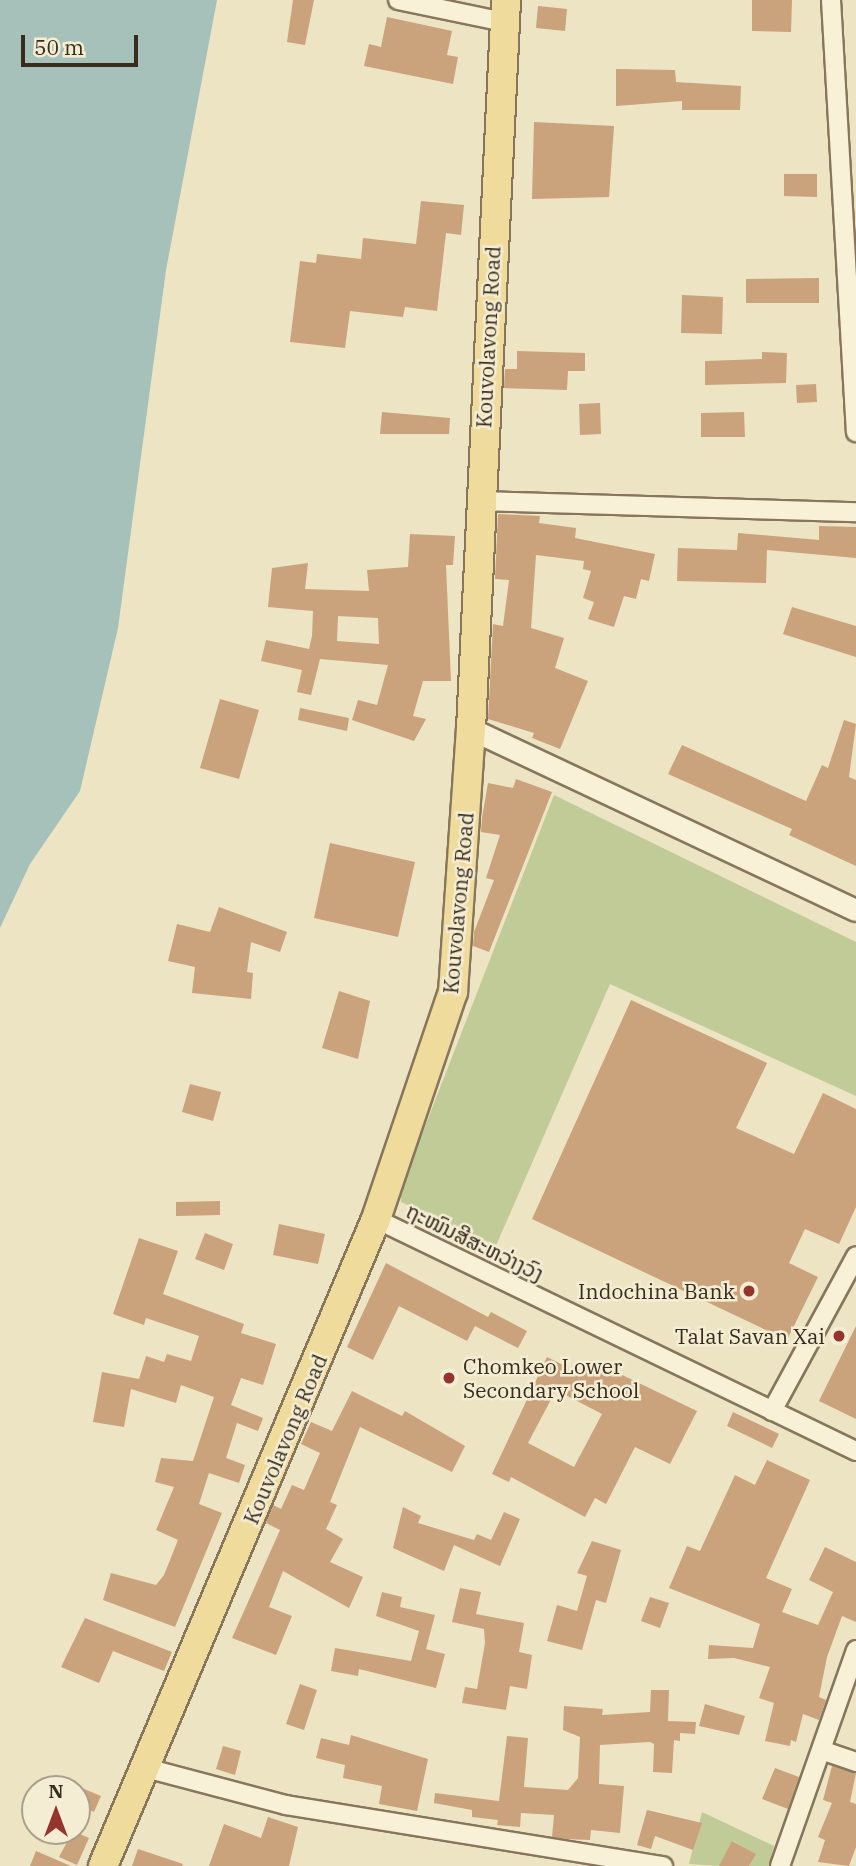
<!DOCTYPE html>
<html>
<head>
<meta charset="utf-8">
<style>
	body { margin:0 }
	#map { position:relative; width:856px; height:1866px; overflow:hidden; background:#ede4c4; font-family:"IBM Plex Serif","Noto Sans Lao",serif }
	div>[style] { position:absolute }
	.green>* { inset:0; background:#c1cb98 }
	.water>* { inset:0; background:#a6c0ba }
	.building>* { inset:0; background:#caa27b }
	.roads { filter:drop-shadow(2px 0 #87765b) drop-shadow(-2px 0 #87765b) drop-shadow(0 2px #87765b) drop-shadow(0 -2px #87765b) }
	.minor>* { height:18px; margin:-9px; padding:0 9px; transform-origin:9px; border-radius:9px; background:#f8f1d7 }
	.tertiary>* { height:21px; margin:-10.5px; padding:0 10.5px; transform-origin:10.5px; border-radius:10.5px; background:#f8f1d7 }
	.primary>* { height:28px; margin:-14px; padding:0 14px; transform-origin:14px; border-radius:14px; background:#efdc9d }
	.dots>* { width:19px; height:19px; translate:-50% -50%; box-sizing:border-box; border:4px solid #f5edd3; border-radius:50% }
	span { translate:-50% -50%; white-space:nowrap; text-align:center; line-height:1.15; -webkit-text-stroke:5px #f5edd3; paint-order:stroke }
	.street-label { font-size:21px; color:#372c1e }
	.poi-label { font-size:21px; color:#372c1e }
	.right { translate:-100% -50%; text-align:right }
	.left { translate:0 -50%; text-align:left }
	.north { position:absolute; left:21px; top:1775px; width:70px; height:70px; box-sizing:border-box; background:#f5edd3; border:2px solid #a9a08b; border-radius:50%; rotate:0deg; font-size:19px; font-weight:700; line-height:28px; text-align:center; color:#372c1e }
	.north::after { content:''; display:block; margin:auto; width:24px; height:32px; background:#94342c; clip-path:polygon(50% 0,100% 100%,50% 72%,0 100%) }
	.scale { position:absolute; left:21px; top:35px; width:117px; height:32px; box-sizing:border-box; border:4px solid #372c1e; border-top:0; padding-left:9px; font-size:21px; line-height:24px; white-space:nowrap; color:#372c1e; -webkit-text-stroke:5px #f5edd3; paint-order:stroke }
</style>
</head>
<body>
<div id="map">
	<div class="green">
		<i style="clip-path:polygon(554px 795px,856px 942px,856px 1096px,610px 984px,495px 1248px,401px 1202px,401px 1188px)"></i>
		<i style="clip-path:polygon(702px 1812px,774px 1846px,769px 1866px,749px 1866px,755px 1854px,733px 1841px,720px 1866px,689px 1864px)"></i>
	</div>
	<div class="water">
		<i style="clip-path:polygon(0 0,217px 0,166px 270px,118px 628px,80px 791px,30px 864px,0 928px)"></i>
	</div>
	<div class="building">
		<i style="clip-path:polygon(293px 0,314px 0,305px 45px,287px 42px)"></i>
		<i style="clip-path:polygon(752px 0,792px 0,791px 32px,752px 31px)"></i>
		<i style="clip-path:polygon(538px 6px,567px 9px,565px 31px,536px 28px)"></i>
		<i style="clip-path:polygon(387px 17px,452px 31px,447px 55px,458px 57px,453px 84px,364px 66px,369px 44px,381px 47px)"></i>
		<i style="clip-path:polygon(616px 69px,675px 70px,676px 82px,741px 86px,740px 110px,682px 110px,682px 101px,616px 106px)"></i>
		<i style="clip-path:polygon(534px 122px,614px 126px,609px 197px,532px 199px)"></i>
		<i style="clip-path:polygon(784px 174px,817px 174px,817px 197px,784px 196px)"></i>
		<i style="clip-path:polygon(421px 201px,464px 205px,461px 235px,446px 233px,437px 311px,405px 307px,403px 317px,350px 311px,345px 348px,290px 342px,300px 261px,316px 263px,317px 254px,361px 259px,363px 238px,416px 244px)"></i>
		<i style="clip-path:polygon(819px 278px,819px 303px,746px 303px,746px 279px)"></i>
		<i style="clip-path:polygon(682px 295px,723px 297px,722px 334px,681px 333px)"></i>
		<i style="clip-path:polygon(517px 351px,585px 353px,585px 371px,568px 371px,567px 390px,504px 388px,505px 369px,517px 369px)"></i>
		<i style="clip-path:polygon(762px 352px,787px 353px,786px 383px,705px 385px,705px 361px,762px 359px)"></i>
		<i style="clip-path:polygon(816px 384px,817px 402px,797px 403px,796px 385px)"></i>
		<i style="clip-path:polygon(600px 403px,601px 434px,580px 435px,579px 404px)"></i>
		<i style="clip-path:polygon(382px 412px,450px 418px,449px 434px,380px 434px)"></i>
		<i style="clip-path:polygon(744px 412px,745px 437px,701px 437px,701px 413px)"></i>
		<i style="clip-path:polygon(498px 514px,540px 516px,539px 523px,576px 528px,575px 538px,655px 554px,649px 581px,641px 579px,636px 599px,624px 596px,614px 627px,588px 619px,594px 602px,583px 598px,591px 571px,583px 569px,584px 561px,536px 555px,531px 628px,564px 638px,555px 668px,588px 681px,560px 749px,532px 738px,534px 733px,488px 719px,493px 624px,503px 626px,509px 580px,495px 579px)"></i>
		<i style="clip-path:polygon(819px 526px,856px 527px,856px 558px,767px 550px,766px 583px,677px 581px,678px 548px,737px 550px,738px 533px,819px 540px)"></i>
		<i style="clip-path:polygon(evenodd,410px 534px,455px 536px,453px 565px,446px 565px,451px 681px,423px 681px,413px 716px,426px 719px,414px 741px,352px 720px,358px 700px,377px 705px,388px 665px,320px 659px,311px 695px,297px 692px,302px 670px,261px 661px,266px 640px,309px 649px,312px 636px,313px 611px,268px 607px,272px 568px,308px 563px,305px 589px,369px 591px,367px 570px,408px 567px,410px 534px,338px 616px,378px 618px,379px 644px,337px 641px,338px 616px)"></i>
		<i style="clip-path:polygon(792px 607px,856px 626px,856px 657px,783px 634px)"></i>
		<i style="clip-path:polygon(220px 699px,259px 710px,239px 779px,200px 768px)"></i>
		<i style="clip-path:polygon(300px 708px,349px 718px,347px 731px,298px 720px)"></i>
		<i style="clip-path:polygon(844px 720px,856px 724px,849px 777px,856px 780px,856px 866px,789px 835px,792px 829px,668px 774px,682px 745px,806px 801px,822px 765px,828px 768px)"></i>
		<i style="clip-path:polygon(516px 779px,552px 792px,489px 952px,473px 946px,474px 932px,494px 880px,486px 878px,500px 835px,481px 832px,482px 818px,488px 783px,513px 788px)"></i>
		<i style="clip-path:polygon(330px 843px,415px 862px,398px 937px,314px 918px)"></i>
		<i style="clip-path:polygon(219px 907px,287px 932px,280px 952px,251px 942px,247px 972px,253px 973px,251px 999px,192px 993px,195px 967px,168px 961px,177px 924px,210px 932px)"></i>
		<i style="clip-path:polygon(339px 991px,370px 1001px,358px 1059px,322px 1048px)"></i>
		<i style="clip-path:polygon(631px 1000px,767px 1063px,736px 1128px,794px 1154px,823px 1093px,856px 1109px,856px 1207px,839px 1244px,805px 1229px,789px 1263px,818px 1277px,787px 1340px,532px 1219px)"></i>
		<i style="clip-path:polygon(190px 1084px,221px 1092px,213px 1121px,182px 1112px)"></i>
		<i style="clip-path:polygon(220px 1201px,220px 1215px,176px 1216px,176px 1202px)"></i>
		<i style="clip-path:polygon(279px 1224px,325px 1234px,318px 1264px,273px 1255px)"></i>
		<i style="clip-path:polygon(205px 1233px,233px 1244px,224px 1270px,195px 1259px)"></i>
		<i style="clip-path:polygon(139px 1238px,178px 1251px,163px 1294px,244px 1324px,241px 1333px,276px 1344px,263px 1385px,241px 1378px,231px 1405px,263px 1418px,258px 1431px,237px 1423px,226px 1458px,245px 1465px,239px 1483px,209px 1473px,199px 1504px,222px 1513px,175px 1627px,103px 1600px,111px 1573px,156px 1585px,164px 1575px,178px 1540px,156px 1530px,174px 1487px,155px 1482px,161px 1458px,193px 1461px,214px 1397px,181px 1385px,176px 1403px,131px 1389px,124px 1427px,93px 1422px,102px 1372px,139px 1379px,146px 1356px,164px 1362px,167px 1354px,191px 1361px,199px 1336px,146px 1318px,144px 1325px,113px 1314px)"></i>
		<i style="clip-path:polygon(386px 1263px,488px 1317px,491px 1312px,527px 1331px,518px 1348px,475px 1326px,467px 1341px,399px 1306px,373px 1360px,347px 1347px)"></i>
		<i style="clip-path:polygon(856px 1326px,856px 1419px,819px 1401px)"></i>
		<i style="clip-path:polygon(evenodd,547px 1357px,583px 1375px,591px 1360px,697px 1411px,670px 1464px,635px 1447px,606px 1504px,595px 1498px,585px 1517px,511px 1477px,509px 1482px,492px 1474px,547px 1357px,556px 1390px,602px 1414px,574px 1467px,528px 1443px,556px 1390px)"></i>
		<i style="clip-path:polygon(352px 1391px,402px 1416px,405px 1411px,465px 1446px,452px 1472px,360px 1427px,330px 1502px,337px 1505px,326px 1529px,343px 1539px,330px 1562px,363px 1577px,349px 1608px,283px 1571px,269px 1607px,292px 1616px,276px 1655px,232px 1638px,280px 1530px,266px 1523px,273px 1505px,281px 1509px,292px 1485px,304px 1490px,320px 1453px,301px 1444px,311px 1422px,332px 1431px)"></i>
		<i style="clip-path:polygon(733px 1412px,779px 1434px,772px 1448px,727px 1426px)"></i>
		<i style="clip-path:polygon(767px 1460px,810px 1480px,766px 1578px,792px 1589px,782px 1612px,818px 1625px,833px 1592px,809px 1580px,825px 1547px,856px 1562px,856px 1622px,842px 1616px,827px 1657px,819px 1697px,826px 1700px,819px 1720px,803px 1714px,796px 1742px,791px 1740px,790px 1746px,765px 1741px,774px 1703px,759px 1698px,770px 1667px,734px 1658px,708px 1659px,709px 1645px,753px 1648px,760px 1624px,669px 1588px,687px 1546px,700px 1551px,735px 1475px,755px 1485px)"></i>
		<i style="clip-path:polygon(403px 1507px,421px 1516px,418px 1523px,474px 1540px,477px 1534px,491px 1540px,504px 1512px,520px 1519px,500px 1566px,454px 1545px,444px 1571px,393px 1548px)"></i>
		<i style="clip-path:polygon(592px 1541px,621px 1550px,606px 1603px,596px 1600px,582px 1650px,547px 1641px,557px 1605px,577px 1611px,587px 1576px,577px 1573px)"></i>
		<i style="clip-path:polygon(460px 1588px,481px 1592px,476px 1614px,524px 1623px,519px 1652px,532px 1655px,527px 1689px,510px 1686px,506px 1710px,462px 1703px,465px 1687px,477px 1689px,485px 1643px,484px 1629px,452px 1622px)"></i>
		<i style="clip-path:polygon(382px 1592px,402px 1597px,400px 1607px,435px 1615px,426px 1649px,445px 1654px,436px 1688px,359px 1669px,358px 1676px,331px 1671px,335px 1648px,411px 1661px,419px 1631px,376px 1616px)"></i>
		<i style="clip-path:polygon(650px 1597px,669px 1603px,660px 1628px,641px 1621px)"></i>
		<i style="clip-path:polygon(85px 1618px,172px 1652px,164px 1671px,113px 1651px,99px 1683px,61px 1667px)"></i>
		<i style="clip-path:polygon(300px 1684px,317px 1690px,304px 1730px,286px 1724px)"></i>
		<i style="clip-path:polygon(651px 1690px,669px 1690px,668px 1721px,696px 1722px,695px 1734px,680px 1733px,680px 1741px,674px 1740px,672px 1773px,653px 1772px,654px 1744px,650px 1742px,600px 1745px,599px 1784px,624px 1786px,620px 1833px,591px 1830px,590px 1840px,566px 1839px,552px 1837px,554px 1815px,521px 1813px,520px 1827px,497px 1825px,498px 1820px,472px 1817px,472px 1810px,434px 1803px,435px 1793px,499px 1801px,507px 1736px,528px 1738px,524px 1787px,568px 1790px,578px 1778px,580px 1737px,563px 1730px,564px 1706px,603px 1709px,602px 1715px,650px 1712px)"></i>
		<i style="clip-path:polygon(705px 1704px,745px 1716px,739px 1735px,699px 1726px)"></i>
		<i style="clip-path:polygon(351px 1735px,428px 1759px,417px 1811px,379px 1804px,382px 1786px,343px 1778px,345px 1765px,316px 1758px,321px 1738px,349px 1745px)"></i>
		<i style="clip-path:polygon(223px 1746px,241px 1751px,235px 1775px,216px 1769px)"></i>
		<i style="clip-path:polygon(832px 1766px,856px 1773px,850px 1802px,856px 1804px,856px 1847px,849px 1866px,818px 1862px,825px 1840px,818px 1837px,832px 1803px,823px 1800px)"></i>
		<i style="clip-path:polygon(775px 1768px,799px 1777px,788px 1809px,762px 1799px)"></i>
		<i style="clip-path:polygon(77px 1786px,101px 1796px,94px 1812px,77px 1805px)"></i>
		<i style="clip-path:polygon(647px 1810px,702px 1823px,693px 1850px,655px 1836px,651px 1849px,637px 1845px)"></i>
		<i style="clip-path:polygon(268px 1817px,298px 1827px,289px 1866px,209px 1866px,224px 1824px,261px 1838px)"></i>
		<i style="clip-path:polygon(73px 1831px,89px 1838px,77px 1865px,59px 1857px)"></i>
		<i style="clip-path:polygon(732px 1841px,756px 1854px,749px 1866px,719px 1866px)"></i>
		<i style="clip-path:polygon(138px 1849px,183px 1864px,182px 1866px,132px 1866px)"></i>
		<i style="clip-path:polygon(36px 1851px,71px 1866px,30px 1866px)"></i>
	</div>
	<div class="roads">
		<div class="minor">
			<i style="left:398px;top:0;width:108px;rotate:11.7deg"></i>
			<i style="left:831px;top:0;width:433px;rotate:86.7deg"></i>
			<i style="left:480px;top:501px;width:376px;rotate:1.7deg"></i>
			<i style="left:376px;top:1219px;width:533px;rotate:25.8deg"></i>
			<i style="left:772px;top:1411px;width:176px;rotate:-61.5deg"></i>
			<i style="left:824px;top:1751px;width:34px;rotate:19deg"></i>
			<i style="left:146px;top:1768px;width:145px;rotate:14.8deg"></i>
			<i style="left:286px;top:1805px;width:382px;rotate:9.2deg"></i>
			<i style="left:780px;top:1866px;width:229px;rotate:-70.6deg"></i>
		</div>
		<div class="tertiary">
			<i style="left:471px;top:729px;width:425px;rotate:25.2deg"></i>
		</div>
		<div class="primary">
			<i style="left:103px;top:1866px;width:702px;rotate:-67.12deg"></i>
			<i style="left:376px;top:1219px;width:240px;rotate:-71.3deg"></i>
			<i style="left:453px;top:992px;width:264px;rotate:-86.1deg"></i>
			<i style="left:471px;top:729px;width:730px;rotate:-87.25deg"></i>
		</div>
	</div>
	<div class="dots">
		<i style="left:749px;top:1291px;background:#94342c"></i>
		<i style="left:839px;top:1336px;background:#94342c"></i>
		<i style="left:449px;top:1378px;background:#94342c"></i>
	</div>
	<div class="street-label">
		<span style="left:488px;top:337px;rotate:-87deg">Kouvolavong Road</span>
		<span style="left:458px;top:903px;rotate:-85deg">Kouvolavong Road</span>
		<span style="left:475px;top:1242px;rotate:26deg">ຖະໜົນສີສະຫວ່າງວົງ</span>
		<span style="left:285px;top:1439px;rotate:-67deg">Kouvolavong Road</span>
	</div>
	<div class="poi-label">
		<span class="right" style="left:735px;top:1291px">Indochina Bank</span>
		<span class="right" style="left:825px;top:1336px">Talat Savan Xai</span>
		<span class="left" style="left:463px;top:1378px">Chomkeo Lower<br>Secondary School</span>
	</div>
	<div class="north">N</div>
	<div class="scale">50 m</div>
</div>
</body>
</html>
